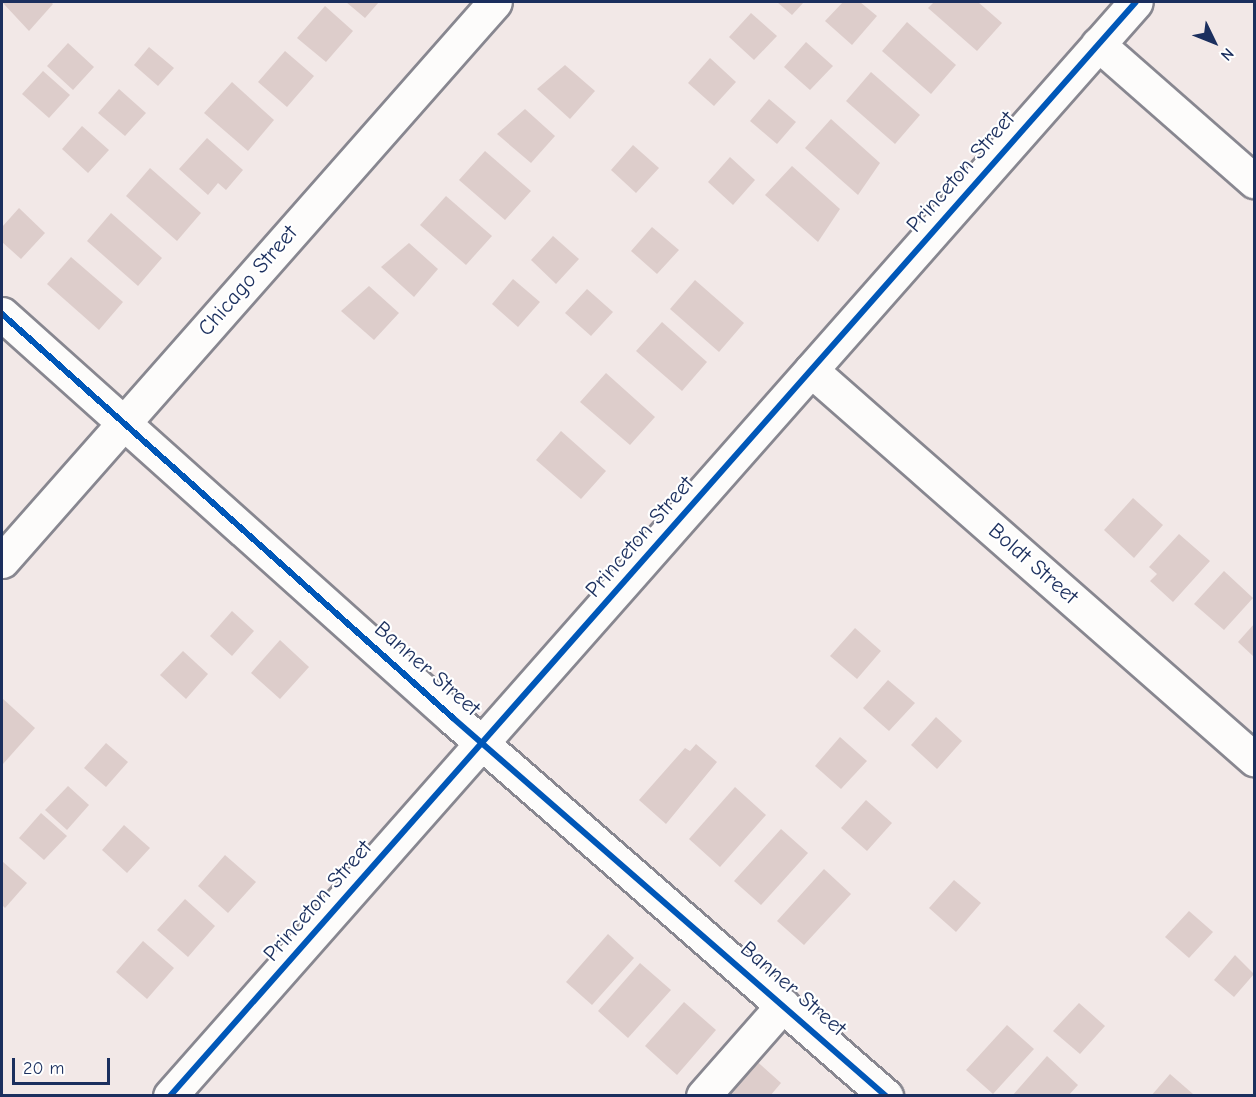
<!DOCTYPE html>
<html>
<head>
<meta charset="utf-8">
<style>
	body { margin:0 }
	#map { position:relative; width:1256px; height:1097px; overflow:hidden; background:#f2e8e7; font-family:"Comic Neue",sans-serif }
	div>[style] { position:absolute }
	.building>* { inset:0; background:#ddcdcb }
	.roads { filter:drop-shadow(2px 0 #888790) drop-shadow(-2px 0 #888790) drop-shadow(0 2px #888790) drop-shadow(0 -2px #888790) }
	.minor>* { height:33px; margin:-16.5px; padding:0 16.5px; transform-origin:16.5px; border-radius:16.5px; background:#fdfcfb }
	.cycleway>* { height:6px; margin:-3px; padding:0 3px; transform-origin:3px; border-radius:3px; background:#0057b8 }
	span { translate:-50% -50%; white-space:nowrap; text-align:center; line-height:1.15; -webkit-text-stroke:4.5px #fff; paint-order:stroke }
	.street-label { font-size:22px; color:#1b2f5e }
	.frame { position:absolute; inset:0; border:3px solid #1b2f5e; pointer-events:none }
	.north { position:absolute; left:1184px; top:12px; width:60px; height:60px; -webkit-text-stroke:4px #fff; paint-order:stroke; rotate:133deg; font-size:16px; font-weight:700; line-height:24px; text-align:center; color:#1b2f5e }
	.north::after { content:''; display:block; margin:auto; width:21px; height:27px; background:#1b2f5e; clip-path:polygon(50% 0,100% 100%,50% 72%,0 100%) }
	.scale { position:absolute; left:12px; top:1058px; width:98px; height:27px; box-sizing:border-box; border:3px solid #1b2f5e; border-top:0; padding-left:8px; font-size:18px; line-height:21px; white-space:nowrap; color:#1b2f5e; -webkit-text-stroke:4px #fff; paint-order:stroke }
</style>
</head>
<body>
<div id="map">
	<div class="building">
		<i style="clip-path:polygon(2px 2px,51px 2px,53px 4px,29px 31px)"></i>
		<i style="clip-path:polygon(346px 2px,379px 2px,365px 18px)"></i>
		<i style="clip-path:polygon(777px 2px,804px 2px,792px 15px)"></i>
		<i style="clip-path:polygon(843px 2px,860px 2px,877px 16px,852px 45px,825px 21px)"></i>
		<i style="clip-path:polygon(934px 2px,978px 2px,1002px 23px,977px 51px,928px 8px)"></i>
		<i style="clip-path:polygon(325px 6px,353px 31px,326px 62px,297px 38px)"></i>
		<i style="clip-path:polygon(751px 13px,777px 36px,754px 60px,729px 37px)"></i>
		<i style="clip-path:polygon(907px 22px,956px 65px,931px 94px,882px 51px)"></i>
		<i style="clip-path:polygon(806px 42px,833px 66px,810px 90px,784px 67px)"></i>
		<i style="clip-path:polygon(68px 43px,94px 67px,73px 90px,47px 66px)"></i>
		<i style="clip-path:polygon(149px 47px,174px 68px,158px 86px,134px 65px)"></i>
		<i style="clip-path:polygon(285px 51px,314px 76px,287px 107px,258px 82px)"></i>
		<i style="clip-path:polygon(710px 58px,736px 82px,714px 106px,688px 83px)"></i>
		<i style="clip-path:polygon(565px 65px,595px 91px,570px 119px,537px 89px)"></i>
		<i style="clip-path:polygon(43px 71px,70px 95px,49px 118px,22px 94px)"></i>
		<i style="clip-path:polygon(871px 72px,920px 115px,895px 144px,846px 101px)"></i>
		<i style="clip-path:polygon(232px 82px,274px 120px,248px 151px,204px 113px)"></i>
		<i style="clip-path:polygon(119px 89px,146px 113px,125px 136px,98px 113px)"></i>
		<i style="clip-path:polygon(769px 99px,796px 122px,777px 144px,750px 121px)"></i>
		<i style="clip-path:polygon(525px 109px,555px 136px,531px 163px,497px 134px)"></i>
		<i style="clip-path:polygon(831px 119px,880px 163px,858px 195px,805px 148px)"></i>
		<i style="clip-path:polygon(82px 126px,109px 150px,88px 173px,62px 149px)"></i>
		<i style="clip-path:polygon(207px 138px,243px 170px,226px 190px,218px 183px,208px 195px,179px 169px)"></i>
		<i style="clip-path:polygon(633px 145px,659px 168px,636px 193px,611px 170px)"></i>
		<i style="clip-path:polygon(485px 151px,531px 191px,505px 220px,459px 180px)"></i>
		<i style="clip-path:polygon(730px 157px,755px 180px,733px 205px,708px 182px)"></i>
		<i style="clip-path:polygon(792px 166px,840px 209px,818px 242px,765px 195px)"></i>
		<i style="clip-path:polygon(150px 168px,201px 213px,177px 241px,126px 196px)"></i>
		<i style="clip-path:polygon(446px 196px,492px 236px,466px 265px,420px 225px)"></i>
		<i style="clip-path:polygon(19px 208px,45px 233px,21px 259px,2px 242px,2px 227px)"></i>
		<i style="clip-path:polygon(111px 213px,162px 258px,138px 286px,87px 241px)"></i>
		<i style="clip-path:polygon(652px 227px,679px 250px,657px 274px,631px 251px)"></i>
		<i style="clip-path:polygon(553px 236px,579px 259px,556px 284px,531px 260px)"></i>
		<i style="clip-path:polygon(409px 243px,438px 269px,414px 297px,381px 267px)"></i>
		<i style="clip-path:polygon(71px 257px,123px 302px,99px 330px,47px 284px)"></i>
		<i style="clip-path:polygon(513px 279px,540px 302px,518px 327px,492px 304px)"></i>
		<i style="clip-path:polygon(695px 280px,744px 323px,719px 352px,670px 309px)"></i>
		<i style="clip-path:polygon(369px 286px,399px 313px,374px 340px,341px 311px)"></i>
		<i style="clip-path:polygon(587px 289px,613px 312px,591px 336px,565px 313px)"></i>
		<i style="clip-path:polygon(662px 322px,707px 362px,682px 391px,636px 351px)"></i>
		<i style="clip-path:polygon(606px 373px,655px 417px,630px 445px,580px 402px)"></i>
		<i style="clip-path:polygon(561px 431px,606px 471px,581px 499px,536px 460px)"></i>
		<i style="clip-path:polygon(1133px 498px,1163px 525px,1134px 558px,1104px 530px)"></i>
		<i style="clip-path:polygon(1179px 534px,1210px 561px,1173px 602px,1150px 581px,1157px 574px,1149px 567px)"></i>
		<i style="clip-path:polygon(1224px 571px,1253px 598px,1224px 630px,1194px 604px)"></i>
		<i style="clip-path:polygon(232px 611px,254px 631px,232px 656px,210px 636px)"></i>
		<i style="clip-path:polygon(1254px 624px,1254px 657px,1238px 642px)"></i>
		<i style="clip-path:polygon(855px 628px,881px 651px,857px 679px,830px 656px)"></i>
		<i style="clip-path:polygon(280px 640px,309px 667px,280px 699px,251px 673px)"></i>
		<i style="clip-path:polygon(183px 651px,208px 674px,186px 699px,160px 675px)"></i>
		<i style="clip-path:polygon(888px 680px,915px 703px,889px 731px,863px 708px)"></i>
		<i style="clip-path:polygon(2px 698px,35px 728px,3px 764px,2px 763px)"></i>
		<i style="clip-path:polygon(936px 717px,962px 741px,937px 769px,911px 745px)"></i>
		<i style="clip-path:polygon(840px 737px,867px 761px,841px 789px,815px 766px)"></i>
		<i style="clip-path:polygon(106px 743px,128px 762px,106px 787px,84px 768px)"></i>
		<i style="clip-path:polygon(696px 744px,717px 762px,666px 824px,639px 800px,685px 748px,690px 751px)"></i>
		<i style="clip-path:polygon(68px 786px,89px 805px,67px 830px,45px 810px)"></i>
		<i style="clip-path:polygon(735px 787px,766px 815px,720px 867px,689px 839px)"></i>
		<i style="clip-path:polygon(866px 800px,892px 823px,867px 851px,841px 828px)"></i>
		<i style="clip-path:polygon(41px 813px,67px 836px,44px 860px,19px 838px)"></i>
		<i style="clip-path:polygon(124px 825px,150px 848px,127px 873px,102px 850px)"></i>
		<i style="clip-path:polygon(781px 829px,808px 853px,761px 905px,734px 881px)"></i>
		<i style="clip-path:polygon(225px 855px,256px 882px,228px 913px,198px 886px)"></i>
		<i style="clip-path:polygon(2px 861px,27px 883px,5px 908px,2px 905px)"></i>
		<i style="clip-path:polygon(824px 869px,851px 894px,804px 945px,777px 921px)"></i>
		<i style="clip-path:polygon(954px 880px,981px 903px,956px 932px,929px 908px)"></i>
		<i style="clip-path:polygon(185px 899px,215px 926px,188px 957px,157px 930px)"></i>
		<i style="clip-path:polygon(1189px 911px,1213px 932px,1189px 958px,1165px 937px)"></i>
		<i style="clip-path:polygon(608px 934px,634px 958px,592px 1005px,566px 982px)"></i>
		<i style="clip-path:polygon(143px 941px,174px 968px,147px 999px,116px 972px)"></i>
		<i style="clip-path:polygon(1235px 955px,1254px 974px,1234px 997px,1214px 980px)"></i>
		<i style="clip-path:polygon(640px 963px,671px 990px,628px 1038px,598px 1011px)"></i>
		<i style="clip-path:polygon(684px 1002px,716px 1030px,677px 1075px,645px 1046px)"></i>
		<i style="clip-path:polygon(1079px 1003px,1105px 1026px,1080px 1054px,1053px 1031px)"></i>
		<i style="clip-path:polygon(1007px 1025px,1034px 1049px,993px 1094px,966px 1070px)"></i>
		<i style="clip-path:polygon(1047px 1056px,1078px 1085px,1068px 1096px,1012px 1096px)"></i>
		<i style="clip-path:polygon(752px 1057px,781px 1083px,770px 1096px,717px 1096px)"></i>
		<i style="clip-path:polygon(1170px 1074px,1193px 1094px,1192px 1096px,1151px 1096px)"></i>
	</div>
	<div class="roads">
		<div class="minor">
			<i style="left:1098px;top:44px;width:208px;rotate:41.3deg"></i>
			<i style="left:2px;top:314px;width:605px;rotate:41.85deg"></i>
			<i style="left:453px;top:718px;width:575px;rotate:41.12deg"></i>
			<i style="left:811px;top:370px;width:590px;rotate:41.29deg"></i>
			<i style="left:2px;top:561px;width:745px;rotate:-48.59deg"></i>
			<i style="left:170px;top:1096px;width:1459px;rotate:-48.56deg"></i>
			<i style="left:703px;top:1096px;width:121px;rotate:-48.7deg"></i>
		</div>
	</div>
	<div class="cycleway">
		<i style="left:2px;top:314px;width:605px;rotate:41.85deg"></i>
		<i style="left:453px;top:718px;width:575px;rotate:41.12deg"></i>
		<i style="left:170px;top:1096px;width:1459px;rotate:-48.56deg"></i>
	</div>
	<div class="street-label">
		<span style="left:961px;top:172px;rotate:-49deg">Princeton Street</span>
		<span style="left:248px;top:281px;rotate:-49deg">Chicago Street</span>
		<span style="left:640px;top:537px;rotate:-49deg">Princeton Street</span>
		<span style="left:1033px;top:564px;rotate:41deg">Boldt Street</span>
		<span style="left:427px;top:669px;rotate:41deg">Banner Street</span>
		<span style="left:318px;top:901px;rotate:-49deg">Princeton Street</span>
		<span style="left:793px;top:989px;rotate:41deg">Banner Street</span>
	</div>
	<div class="frame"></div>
	<div class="north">N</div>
	<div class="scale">20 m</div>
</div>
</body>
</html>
